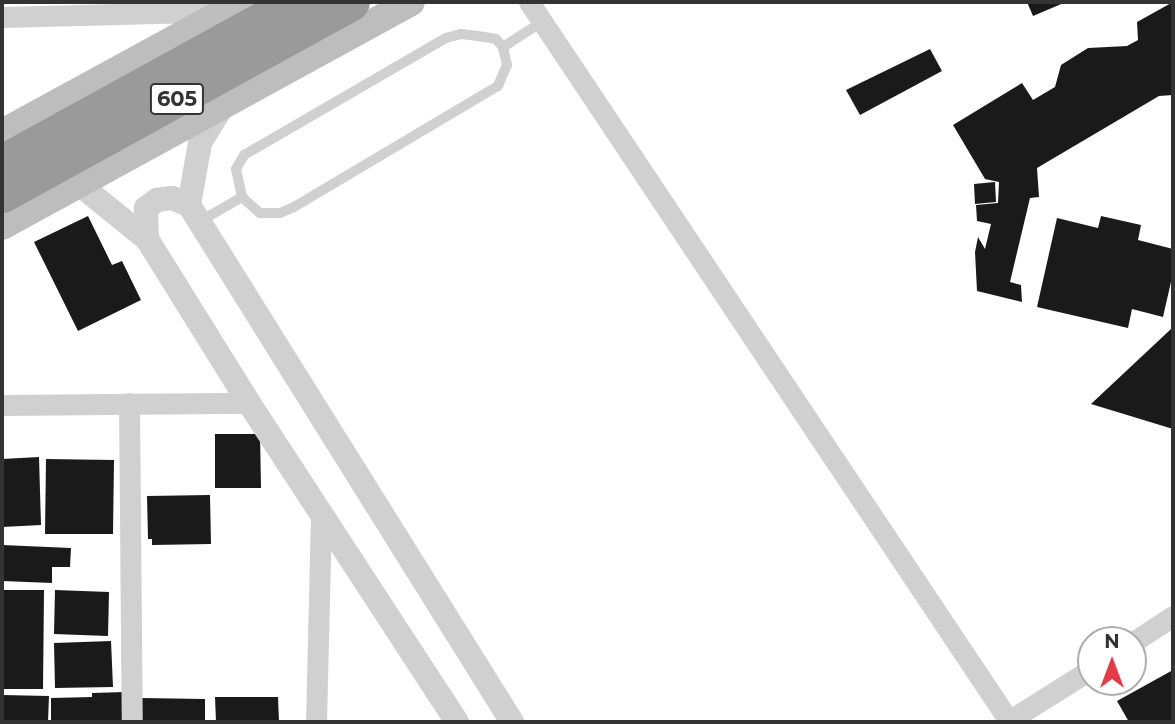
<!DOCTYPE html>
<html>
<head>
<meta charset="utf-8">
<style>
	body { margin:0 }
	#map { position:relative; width:1175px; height:724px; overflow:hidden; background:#fff; font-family:Montserrat,sans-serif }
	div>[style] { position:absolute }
	.building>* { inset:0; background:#1a1a1a }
	.service>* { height:10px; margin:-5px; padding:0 5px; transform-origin:5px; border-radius:5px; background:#d0d0d0 }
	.minor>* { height:21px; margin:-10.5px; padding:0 10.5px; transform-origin:10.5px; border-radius:10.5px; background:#d0d0d0 }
	.tertiary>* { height:24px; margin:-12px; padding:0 12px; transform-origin:12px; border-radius:12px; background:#d0d0d0 }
	.secondary>* { height:28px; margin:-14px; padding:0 14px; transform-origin:14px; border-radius:14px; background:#bdbdbd }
	.motorway>* { height:37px; margin:-18.5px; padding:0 18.5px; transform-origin:18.5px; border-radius:18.5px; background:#9a9a9a }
	span { translate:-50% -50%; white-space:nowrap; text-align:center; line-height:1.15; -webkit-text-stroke:7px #fff; paint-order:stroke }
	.shield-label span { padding:2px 5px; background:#fff; border:2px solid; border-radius:5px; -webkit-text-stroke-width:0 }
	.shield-label { font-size:21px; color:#333; font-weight:700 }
	.frame { position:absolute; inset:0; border:4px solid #333; pointer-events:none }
	.north { position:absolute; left:1077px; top:626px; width:70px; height:70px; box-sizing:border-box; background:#fff; border:2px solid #adadad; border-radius:50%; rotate:0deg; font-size:19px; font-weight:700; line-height:28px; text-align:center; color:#333 }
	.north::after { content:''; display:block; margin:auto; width:24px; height:32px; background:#e63946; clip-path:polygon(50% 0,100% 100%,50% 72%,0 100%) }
</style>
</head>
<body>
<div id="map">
	<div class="building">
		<i style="clip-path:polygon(1027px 2px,1066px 2px,1033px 16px)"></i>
		<i style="clip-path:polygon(1173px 2px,1173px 95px,1159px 96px,1037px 168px,1039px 197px,1030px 198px,1010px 282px,1021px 285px,1022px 302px,977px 291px,975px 252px,978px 237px,985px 249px,991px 224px,977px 221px,976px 205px,998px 203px,999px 182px,985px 179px,953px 125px,1022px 83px,1033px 100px,1055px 87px,1061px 65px,1088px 48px,1127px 46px,1138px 40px,1137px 22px)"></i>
		<i style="clip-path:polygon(930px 49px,942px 71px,860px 115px,846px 90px)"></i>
		<i style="clip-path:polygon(995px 182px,996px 202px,975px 204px,974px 184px)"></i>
		<i style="clip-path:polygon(88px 216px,112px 265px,122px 261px,141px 300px,78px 331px,34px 242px)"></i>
		<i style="clip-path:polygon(1101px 216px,1141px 225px,1138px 240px,1173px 249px,1173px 273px,1163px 317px,1132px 309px,1128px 328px,1037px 307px,1057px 218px,1098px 228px)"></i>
		<i style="clip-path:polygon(1173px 324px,1173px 429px,1091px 404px,1171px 329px)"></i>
		<i style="clip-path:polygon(215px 434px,260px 434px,261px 488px,215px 488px)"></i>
		<i style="clip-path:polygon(39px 457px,41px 525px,2px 527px,2px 459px)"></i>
		<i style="clip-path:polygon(46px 459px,114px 460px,113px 534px,45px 534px)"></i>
		<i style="clip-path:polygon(210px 495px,211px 544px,152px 545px,152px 539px,148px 539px,147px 496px)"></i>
		<i style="clip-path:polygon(2px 545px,71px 548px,70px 567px,52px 567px,52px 583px,2px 581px)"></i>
		<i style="clip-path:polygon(2px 590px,44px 590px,43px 689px,2px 689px)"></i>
		<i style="clip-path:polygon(55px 590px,109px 592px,108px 636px,54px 634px)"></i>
		<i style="clip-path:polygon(111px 641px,113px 687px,55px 688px,54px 643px)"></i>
		<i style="clip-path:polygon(1173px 670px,1173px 722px,1129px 722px,1117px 701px)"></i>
		<i style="clip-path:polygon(125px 692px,126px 722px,51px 722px,51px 698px,92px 697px,92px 693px)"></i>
		<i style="clip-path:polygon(2px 695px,49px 696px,48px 722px,2px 722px)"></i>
		<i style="clip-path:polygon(215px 697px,278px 697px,279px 722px,216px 722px)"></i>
		<i style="clip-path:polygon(141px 698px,205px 699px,205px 722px,140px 722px)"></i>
	</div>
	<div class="service">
		<i style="left:242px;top:197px;width:24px;rotate:42deg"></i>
		<i style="left:260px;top:213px;width:20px"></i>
		<i style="left:280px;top:213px;width:15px;rotate:-23deg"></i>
		<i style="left:294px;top:207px;width:237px;rotate:-30.7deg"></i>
		<i style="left:498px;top:86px;width:23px;rotate:-67deg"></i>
		<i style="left:507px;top:65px;width:18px;rotate:-103deg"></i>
		<i style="left:199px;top:222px;width:50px;rotate:-30.2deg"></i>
		<i style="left:242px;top:197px;width:29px;rotate:-102deg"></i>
		<i style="left:236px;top:169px;width:16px;rotate:-60deg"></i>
		<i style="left:244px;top:155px;width:233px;rotate:-30.1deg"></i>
		<i style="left:446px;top:38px;width:16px;rotate:-15deg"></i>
		<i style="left:461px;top:34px;width:17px;rotate:7deg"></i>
		<i style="left:478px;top:36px;width:18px;rotate:9deg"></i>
		<i style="left:496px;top:39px;width:11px;rotate:49deg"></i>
		<i style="left:503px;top:47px;width:46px;rotate:-32.7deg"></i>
	</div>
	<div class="minor">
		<i style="left:529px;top:2px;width:865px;rotate:56.27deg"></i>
		<i style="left:2px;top:17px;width:222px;rotate:-1.5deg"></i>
		<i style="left:129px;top:403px;width:319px;rotate:89.5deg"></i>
		<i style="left:2px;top:405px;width:247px;rotate:-0.5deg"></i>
		<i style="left:1133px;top:642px;width:48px;rotate:-33deg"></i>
		<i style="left:316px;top:722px;width:208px;rotate:-88.6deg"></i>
		<i style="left:1007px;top:722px;width:99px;rotate:-32.2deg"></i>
	</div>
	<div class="tertiary">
		<i style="left:222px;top:107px;width:42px;rotate:121.4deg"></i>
		<i style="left:200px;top:143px;width:63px;rotate:100.1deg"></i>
		<i style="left:189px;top:205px;width:610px;rotate:58deg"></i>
		<i style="left:80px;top:185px;width:86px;rotate:38.9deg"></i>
		<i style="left:147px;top:239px;width:193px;rotate:58.1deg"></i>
		<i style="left:249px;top:403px;width:381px;rotate:56.9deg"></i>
		<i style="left:147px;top:239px;width:31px;rotate:-92deg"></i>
		<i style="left:146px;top:208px;width:14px;rotate:-36deg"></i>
		<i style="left:157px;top:200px;width:15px;rotate:-8deg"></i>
		<i style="left:172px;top:198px;width:18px;rotate:22deg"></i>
	</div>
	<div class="secondary">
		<i style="left:2px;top:133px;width:273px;rotate:-28.6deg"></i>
		<i style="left:2px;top:226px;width:466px;rotate:-28.7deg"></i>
	</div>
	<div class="motorway">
		<i style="left:2px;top:163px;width:334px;rotate:-28.8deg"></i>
		<i style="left:2px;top:194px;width:398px;rotate:-28.8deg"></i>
	</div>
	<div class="shield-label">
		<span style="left:177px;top:99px">605</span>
	</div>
	<div class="frame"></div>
	<div class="north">N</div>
</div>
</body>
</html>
